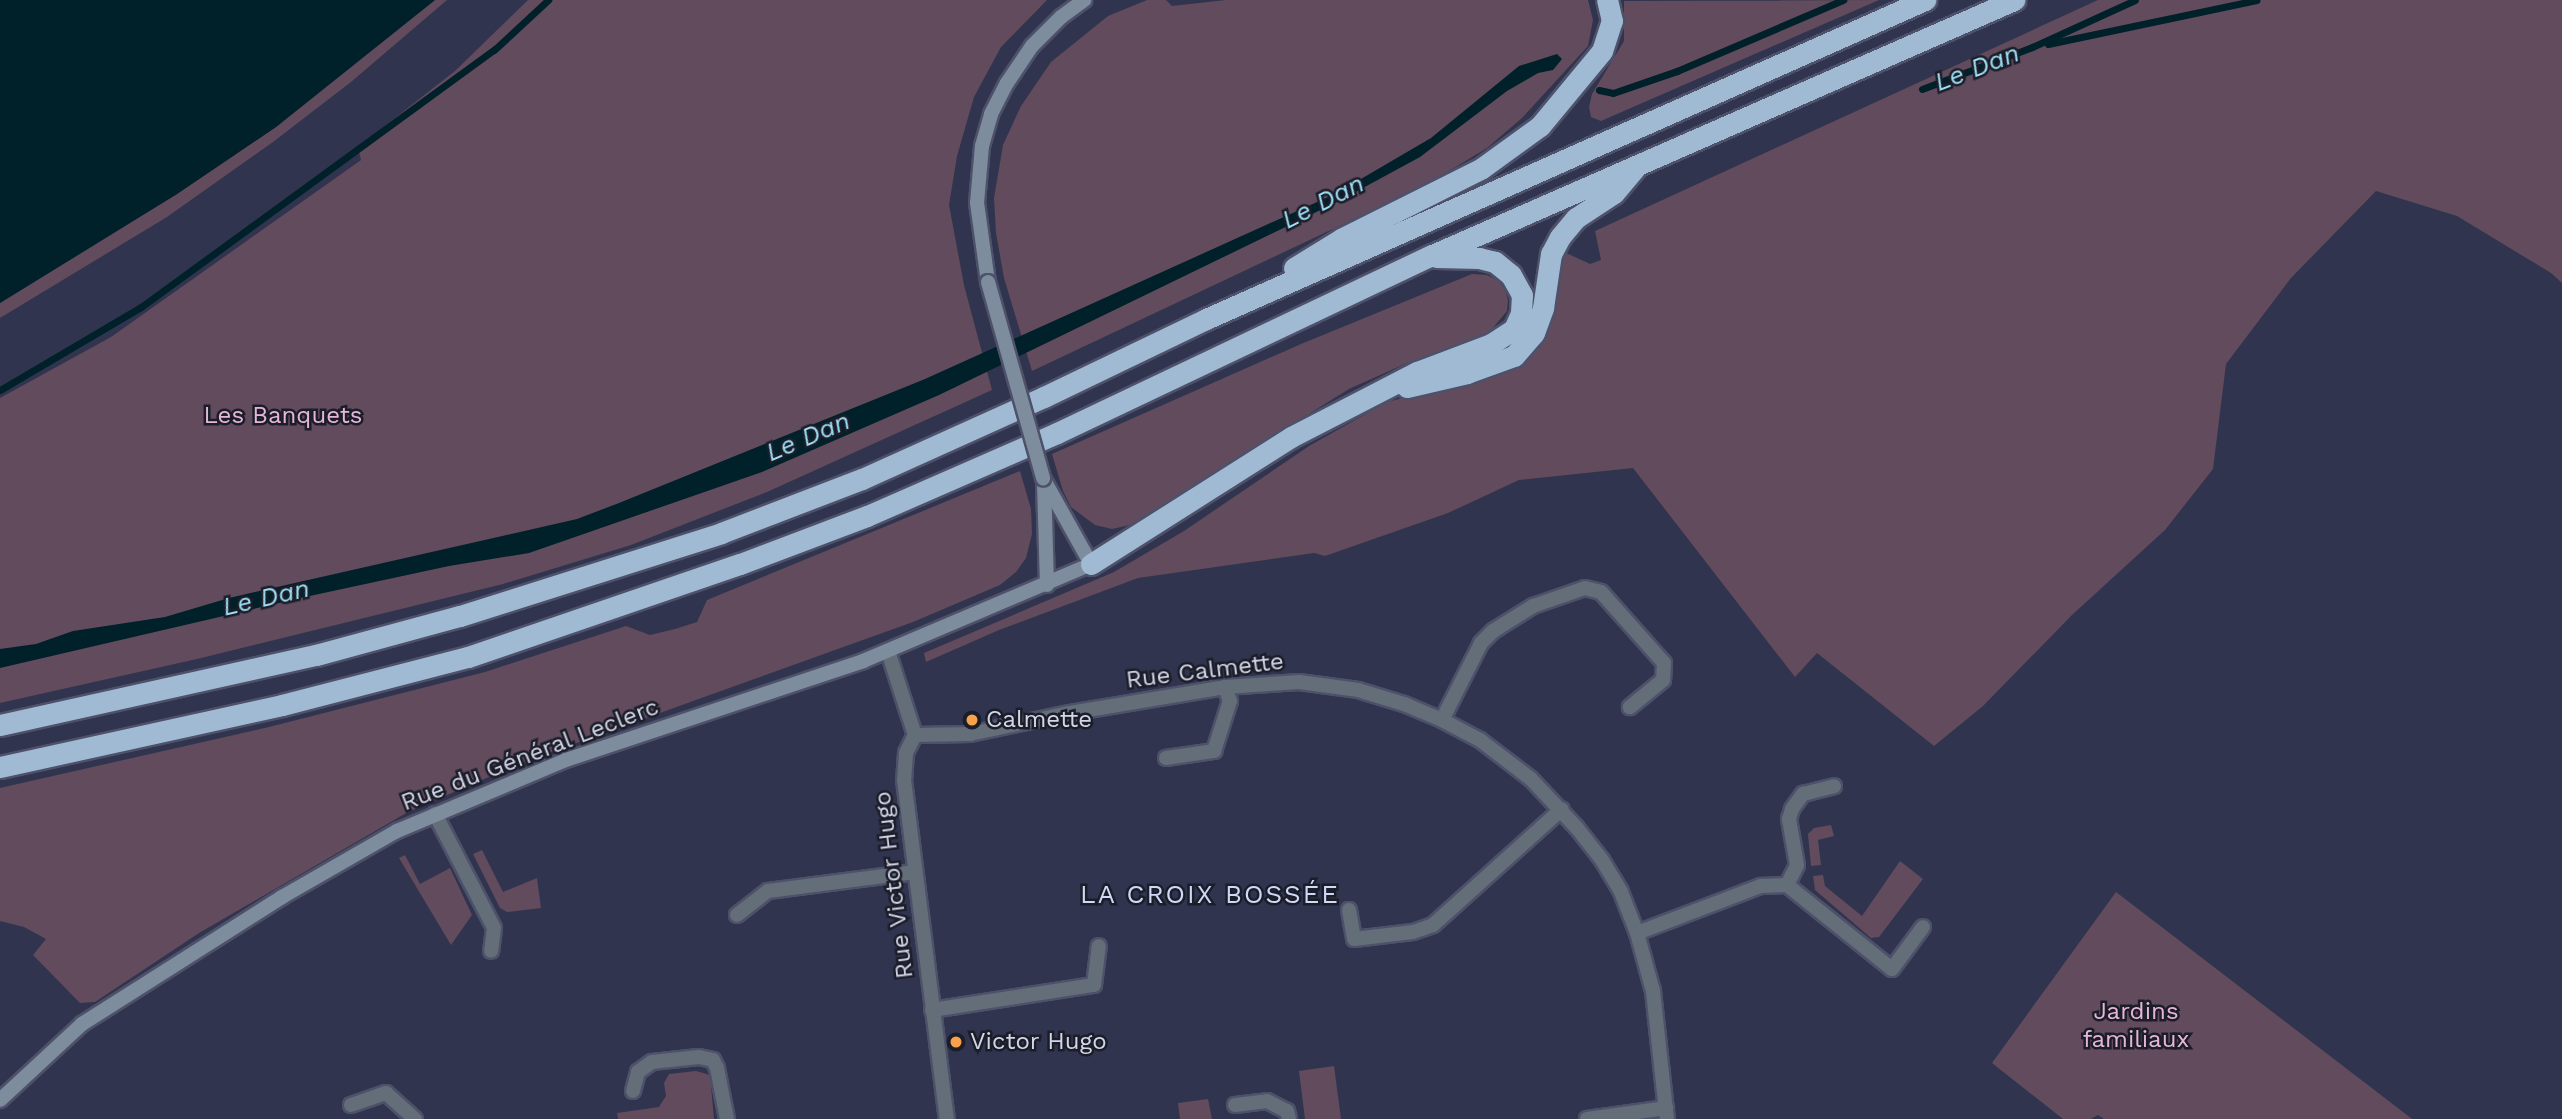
<!DOCTYPE html>
<html>
<head>
<meta charset="utf-8">
<style>
	body { margin:0 }
	#map { position:relative; width:2562px; height:1119px; overflow:hidden; background:#31344e; font-family:"Work Sans",sans-serif }
	div>[style] { position:absolute }
	.green>* { inset:0; background:#624b5c }
	.water>* { inset:0; background:#00202a }
	.stream>* { height:7px; margin:-3.5px; padding:0 3.5px; transform-origin:3.5px; border-radius:3.5px; background:#00202a }
	.roads { filter:drop-shadow(2px 0 #4e516a) drop-shadow(-2px 0 #4e516a) drop-shadow(0 2px #4e516a) drop-shadow(0 -2px #4e516a) }
	.street>* { height:14px; margin:-7px; padding:0 7px; transform-origin:7px; border-radius:7px; background:#646e79 }
	.secondary>* { height:14px; margin:-7px; padding:0 7px; transform-origin:7px; border-radius:7px; background:#7d8d9e }
	.highway>* { height:21px; margin:-10.5px; padding:0 10.5px; transform-origin:10.5px; border-radius:10.5px; background:#a1bad4 }
	.bridges { filter:drop-shadow(2px 0 #4e516a) drop-shadow(-2px 0 #4e516a) drop-shadow(0 2px #4e516a) drop-shadow(0 -2px #4e516a) }
	.secondary-bridge>* { height:14px; margin:-7px; padding:0 7px; transform-origin:7px; border-radius:7px; background:#7d8d9e }
	.dots>* { width:19px; height:19px; translate:-50% -50%; box-sizing:border-box; border:4px solid #1b1d29; border-radius:50% }
	span { translate:-50% -50%; white-space:nowrap; text-align:center; line-height:1.15; -webkit-text-stroke:5px #1b1d29; paint-order:stroke }
	.park-label { font-size:24px; color:#e7b5da }
	.street-label { font-size:24px; color:#d3d6e7 }
	.poi-label { font-size:24px; color:#d3d6e7 }
	.left { translate:0 -50%; text-align:left }
	.water-label { font-size:26px; color:#9cdff5; font-style:italic }
	.neighbourhood-label { font-size:26px; color:#d1d7f8; letter-spacing:2px }
</style>
</head>
<body>
<div id="map">
	<div class="green">
		<i style="clip-path:polygon(435px 0,447px 0,351px 82px,273px 142px,167px 217px,0 318px,0 303px,177px 194px,276px 127px)"></i>
		<i style="clip-path:polygon(528px 0,1047px 0,1001px 47px,974px 97px,957px 156px,949px 205px,964px 285px,992px 390px,767px 492px,631px 545px,503px 584px,197px 659px,0 703px,0 398px,111px 337px,361px 160px,358px 147px,455px 71px)"></i>
		<i style="clip-path:polygon(1147px 0,1166px 0,1172px 6px,1226px 0,1588px 0,1593px 20px,1588px 46px,1522px 118px,1487px 148px,1424px 186px,1032px 371px,1004px 278px,996px 233px,994px 198px,1003px 145px,1021px 106px,1051px 62px,1108px 16px)"></i>
		<i style="clip-path:polygon(1879px 0,1601px 121px,1591px 117px,1589px 107px,1592px 94px,1624px 41px,1624px 1px)"></i>
		<i style="clip-path:polygon(2098px 0,2562px 0,2562px 283px,2551px 273px,2457px 216px,2376px 191px,2291px 278px,2226px 364px,2213px 469px,2165px 530px,2072px 615px,1983px 706px,1934px 746px,1817px 653px,1795px 677px,1633px 468px,1519px 480px,1448px 513px,1325px 556px,1314px 553px,1138px 578px,999px 630px,926px 662px,924px 653px,1114px 572px,1184px 531px,1309px 446px,1387px 402px,1503px 372px,1527px 357px,1542px 337px,1562px 251px,1590px 264px,1601px 260px,1595px 231px)"></i>
		<i style="clip-path:polygon(1472px 274px,1487px 275px,1497px 280px,1505px 289px,1508px 300px,1507px 311px,1487px 335px,1407px 363px,1349px 389px,1130px 525px,1112px 529px,1095px 525px,1071px 507px,1063px 491px,1052px 454px,1301px 344px)"></i>
		<i style="clip-path:polygon(1020px 471px,1031px 509px,1032px 534px,1026px 558px,1016px 572px,1000px 585px,913px 622px,521px 763px,408px 812px,199px 933px,95px 1002px,80px 1003px,33px 955px,46px 939px,24px 927px,0 921px,0 788px,269px 727px,485px 672px,626px 626px,650px 635px,675px 629px,697px 622px,707px 600px)"></i>
		<i style="clip-path:polygon(1831px 825px,1834px 836px,1818px 840px,1821px 865px,1811px 866px,1808px 834px,1814px 828px)"></i>
		<i style="clip-path:polygon(482px 850px,503px 892px,537px 878px,541px 908px,507px 912px,500px 908px,473px 854px)"></i>
		<i style="clip-path:polygon(405px 855px,420px 884px,450px 868px,472px 915px,451px 945px,399px 858px)"></i>
		<i style="clip-path:polygon(1900px 861px,1923px 879px,1879px 937px,1871px 938px,1815px 890px,1813px 876px,1823px 875px,1825px 886px,1862px 916px)"></i>
		<i style="clip-path:polygon(2116px 892px,2407px 1115px,2412px 1119px,2104px 1119px,2098px 1115px,2091px 1119px,2063px 1119px,1992px 1063px)"></i>
		<i style="clip-path:polygon(1334px 1066px,1341px 1119px,1305px 1119px,1299px 1071px)"></i>
		<i style="clip-path:polygon(696px 1071px,710px 1075px,714px 1119px,618px 1119px,617px 1113px,659px 1107px,666px 1096px,664px 1083px,669px 1074px)"></i>
		<i style="clip-path:polygon(1208px 1099px,1212px 1119px,1180px 1119px,1178px 1103px)"></i>
	</div>
	<div class="water">
		<i style="clip-path:polygon(0 0,435px 0,276px 127px,177px 194px,0 303px)"></i>
		<i style="clip-path:polygon(1557px 54px,1562px 59px,1553px 70px,1538px 73px,1507px 91px,1420px 157px,1337px 202px,939px 395px,762px 472px,529px 553px,449px 566px,305px 597px,0 668px,0 649px,36px 644px,73px 631px,165px 617px,229px 598px,577px 519px,619px 503px,925px 379px,1337px 193px,1431px 138px,1519px 66px)"></i>
	</div>
	<div class="stream">
		<i style="left:2048px;top:44px;width:213px;rotate:-11.9deg"></i>
		<i style="left:1922px;top:89px;width:118px;rotate:-20.9deg"></i>
		<i style="left:2032px;top:47px;width:113px;rotate:-24.5deg"></i>
		<i style="left:1599px;top:90px;width:14px;rotate:12deg"></i>
		<i style="left:1613px;top:93px;width:68px;rotate:-19deg"></i>
		<i style="left:1677px;top:71px;width:181px;rotate:-23.2deg"></i>
		<i style="left:0;top:390px;width:164px;rotate:-30.5deg"></i>
		<i style="left:141px;top:307px;width:437px;rotate:-36.1deg"></i>
		<i style="left:494px;top:50px;width:74px;rotate:-42.8deg"></i>
	</div>
	<div class="roads">
		<div class="street">
			<i style="left:888px;top:651px;width:88px;rotate:72.2deg"></i>
			<i style="left:915px;top:735px;width:20px;rotate:117deg"></i>
			<i style="left:906px;top:753px;width:27px;rotate:94deg"></i>
			<i style="left:904px;top:780px;width:342px;rotate:82.8deg"></i>
			<i style="left:1442px;top:720px;width:86px;rotate:-63.1deg"></i>
			<i style="left:1481px;top:643px;width:17px;rotate:-45deg"></i>
			<i style="left:1493px;top:631px;width:47px;rotate:-32deg"></i>
			<i style="left:1533px;top:606px;width:55px;rotate:-19.1deg"></i>
			<i style="left:1585px;top:588px;width:16px;rotate:14deg"></i>
			<i style="left:1601px;top:592px;width:95px;rotate:48.4deg"></i>
			<i style="left:1664px;top:663px;width:17px;rotate:93deg"></i>
			<i style="left:1663px;top:680px;width:43px;rotate:140.7deg"></i>
			<i style="left:915px;top:735px;width:55px;rotate:-1deg"></i>
			<i style="left:970px;top:734px;width:102px;rotate:-11.9deg"></i>
			<i style="left:1070px;top:713px;width:157px;rotate:-9.5deg"></i>
			<i style="left:1225px;top:687px;width:74px;rotate:-3.9deg"></i>
			<i style="left:1299px;top:682px;width:60px;rotate:7.7deg"></i>
			<i style="left:1358px;top:690px;width:48px;rotate:16.9deg"></i>
			<i style="left:1404px;top:704px;width:41px;rotate:22.8deg"></i>
			<i style="left:1442px;top:720px;width:43px;rotate:27.8deg"></i>
			<i style="left:1480px;top:740px;width:64px;rotate:37.4deg"></i>
			<i style="left:1531px;top:779px;width:67px;rotate:46.8deg"></i>
			<i style="left:1577px;top:828px;width:41px;rotate:52deg"></i>
			<i style="left:1602px;top:860px;width:37px;rotate:59deg"></i>
			<i style="left:1621px;top:892px;width:44px;rotate:68.7deg"></i>
			<i style="left:1637px;top:933px;width:60px;rotate:74.6deg"></i>
			<i style="left:1653px;top:991px;width:129px;rotate:83.8deg"></i>
			<i style="left:1166px;top:758px;width:49px;rotate:-8.3deg"></i>
			<i style="left:1214px;top:751px;width:52px;rotate:-72.3deg"></i>
			<i style="left:1230px;top:701px;width:15px;rotate:-110deg"></i>
			<i style="left:435px;top:814px;width:128px;rotate:62.6deg"></i>
			<i style="left:494px;top:928px;width:23px;rotate:97deg"></i>
			<i style="left:1787px;top:885px;width:134px;rotate:38.7deg"></i>
			<i style="left:1892px;top:969px;width:52px;rotate:-53.6deg"></i>
			<i style="left:1787px;top:885px;width:22px;rotate:-63deg"></i>
			<i style="left:1797px;top:865px;width:47px;rotate:-99.9deg"></i>
			<i style="left:1789px;top:819px;width:10px;rotate:-73deg"></i>
			<i style="left:1792px;top:809px;width:19px;rotate:-54deg"></i>
			<i style="left:1803px;top:794px;width:32px;rotate:-14deg"></i>
			<i style="left:1349px;top:910px;width:29px;rotate:80deg"></i>
			<i style="left:1354px;top:939px;width:59px;rotate:-6.8deg"></i>
			<i style="left:1413px;top:932px;width:21px;rotate:-19deg"></i>
			<i style="left:1433px;top:925px;width:173px;rotate:-42deg"></i>
			<i style="left:737px;top:915px;width:39px;rotate:-38deg"></i>
			<i style="left:768px;top:891px;width:148px;rotate:-7.4deg"></i>
			<i style="left:1637px;top:933px;width:133px;rotate:-20.8deg"></i>
			<i style="left:1761px;top:886px;width:26px;rotate:-2deg"></i>
			<i style="left:932px;top:1010px;width:164px;rotate:-8.8deg"></i>
			<i style="left:1094px;top:985px;width:39px;rotate:-83deg"></i>
			<i style="left:633px;top:1091px;width:20px;rotate:-75deg"></i>
			<i style="left:638px;top:1072px;width:17px;rotate:-36deg"></i>
			<i style="left:652px;top:1062px;width:47px;rotate:-6.1deg"></i>
			<i style="left:699px;top:1057px;width:14px;rotate:12deg"></i>
			<i style="left:713px;top:1060px;width:9px;rotate:63deg"></i>
			<i style="left:717px;top:1068px;width:52px;rotate:78.9deg"></i>
			<i style="left:351px;top:1105px;width:37px;rotate:-19deg"></i>
			<i style="left:386px;top:1093px;width:39px;rotate:42deg"></i>
			<i style="left:1235px;top:1105px;width:32px;rotate:-7deg"></i>
			<i style="left:1267px;top:1101px;width:22px;rotate:27deg"></i>
			<i style="left:1287px;top:1111px;width:8px;rotate:76deg"></i>
			<i style="left:1587px;top:1119px;width:80px;rotate:-7.9deg"></i>
		</div>
		<div class="secondary">
			<i style="left:988px;top:282px;width:80px;rotate:-97.9deg"></i>
			<i style="left:977px;top:203px;width:57px;rotate:-85deg"></i>
			<i style="left:982px;top:146px;width:33px;rotate:-74deg"></i>
			<i style="left:991px;top:114px;width:35px;rotate:-63deg"></i>
			<i style="left:1007px;top:83px;width:45px;rotate:-56deg"></i>
			<i style="left:1032px;top:46px;width:41px;rotate:-45deg"></i>
			<i style="left:1061px;top:17px;width:29px;rotate:-36deg"></i>
			<i style="left:1044px;top:483px;width:102px;rotate:88.3deg"></i>
			<i style="left:0;top:1100px;width:112px;rotate:-42.8deg"></i>
			<i style="left:82px;top:1024px;width:237px;rotate:-32.4deg"></i>
			<i style="left:282px;top:897px;width:133px;rotate:-29.9deg"></i>
			<i style="left:397px;top:831px;width:183px;rotate:-22.8deg"></i>
			<i style="left:566px;top:760px;width:313px;rotate:-18.4deg"></i>
			<i style="left:863px;top:661px;width:248px;rotate:-23deg"></i>
			<i style="left:1091px;top:564px;width:98px;rotate:-119.2deg"></i>
		</div>
		<div class="highway">
			<i style="left:1294px;top:268px;width:55px;rotate:-31.7deg"></i>
			<i style="left:1341px;top:239px;width:158px;rotate:-26.7deg"></i>
			<i style="left:1482px;top:168px;width:72px;rotate:-35.9deg"></i>
			<i style="left:1540px;top:126px;width:97px;rotate:-50.4deg"></i>
			<i style="left:1602px;top:51px;width:32px;rotate:-72deg"></i>
			<i style="left:1612px;top:21px;width:22px;rotate:-103deg"></i>
			<i style="left:1407px;top:387px;width:62px;rotate:-13.1deg"></i>
			<i style="left:1467px;top:373px;width:50px;rotate:-19.9deg"></i>
			<i style="left:1514px;top:356px;width:30px;rotate:-49deg"></i>
			<i style="left:1534px;top:333px;width:27px;rotate:-70deg"></i>
			<i style="left:1543px;top:308px;width:55px;rotate:-81.6deg"></i>
			<i style="left:1551px;top:254px;width:19px;rotate:-62deg"></i>
			<i style="left:1560px;top:237px;width:25px;rotate:-50deg"></i>
			<i style="left:1576px;top:218px;width:45px;rotate:-33.3deg"></i>
			<i style="left:1614px;top:193px;width:33px;rotate:-50deg"></i>
			<i style="left:1091px;top:564px;width:237px;rotate:-32.4deg"></i>
			<i style="left:1291px;top:437px;width:142px;rotate:-27.3deg"></i>
			<i style="left:1417px;top:372px;width:79px;rotate:-20.7deg"></i>
			<i style="left:1491px;top:344px;width:27px;rotate:-33deg"></i>
			<i style="left:1514px;top:329px;width:17px;rotate:-66deg"></i>
			<i style="left:1521px;top:313px;width:18px;rotate:-87deg"></i>
			<i style="left:1522px;top:295px;width:23px;rotate:-119deg"></i>
			<i style="left:1511px;top:275px;width:21px;rotate:-141deg"></i>
			<i style="left:1495px;top:262px;width:16px;rotate:-166deg"></i>
			<i style="left:1479px;top:258px;width:43px;rotate:-178.7deg"></i>
			<i style="left:0;top:725px;width:324px;rotate:-12.5deg"></i>
			<i style="left:316px;top:655px;width:149px;rotate:-15.2deg"></i>
			<i style="left:460px;top:616px;width:274px;rotate:-17.6deg"></i>
			<i style="left:721px;top:533px;width:151px;rotate:-21deg"></i>
			<i style="left:862px;top:479px;width:200px;rotate:-24.3deg"></i>
			<i style="left:1044px;top:397px;width:180px;rotate:-25.7deg"></i>
			<i style="left:1206px;top:319px;width:787px;rotate:-23.93deg"></i>
			<i style="left:0;top:767px;width:289px;rotate:-12.4deg"></i>
			<i style="left:282px;top:705px;width:192px;rotate:-14.5deg"></i>
			<i style="left:468px;top:657px;width:287px;rotate:-18.9deg"></i>
			<i style="left:740px;top:564px;width:136px;rotate:-20.7deg"></i>
			<i style="left:867px;top:516px;width:207px;rotate:-23.6deg"></i>
			<i style="left:1057px;top:433px;width:413px;rotate:-25.4deg"></i>
			<i style="left:1430px;top:256px;width:638px;rotate:-23.67deg"></i>
		</div>
	</div>
	<div class="bridges">
		<div class="secondary-bridge">
			<i style="left:988px;top:282px;width:204px;rotate:74.3deg"></i>
		</div>
	</div>
	<div class="dots">
		<i style="left:972px;top:720px;background:#f8a04b"></i>
		<i style="left:956px;top:1042px;background:#f8a04b"></i>
	</div>
	<div class="park-label">
		<span style="left:283px;top:416px">Les Banquets</span>
		<span style="left:2136px;top:1026px">Jardins<br>familiaux</span>
	</div>
	<div class="street-label">
		<span style="left:1205px;top:671px;rotate:-7deg">Rue Calmette</span>
		<span style="left:530px;top:755px;rotate:-21deg">Rue du Général Leclerc</span>
		<span style="left:894px;top:885px;rotate:-97deg">Rue Victor Hugo</span>
	</div>
	<div class="poi-label">
		<span class="left" style="left:986px;top:720px">Calmette</span>
		<span class="left" style="left:970px;top:1042px">Victor Hugo</span>
	</div>
	<div class="water-label">
		<span style="left:1977px;top:68px;rotate:-21deg">Le Dan</span>
		<span style="left:1323px;top:202px;rotate:-27deg">Le Dan</span>
		<span style="left:808px;top:437px;rotate:-23deg">Le Dan</span>
		<span style="left:266px;top:598px;rotate:-13deg">Le Dan</span>
	</div>
	<div class="neighbourhood-label">
		<span style="left:1210px;top:895px">LA CROIX BOSSÉE</span>
	</div>
</div>
</body>
</html>
